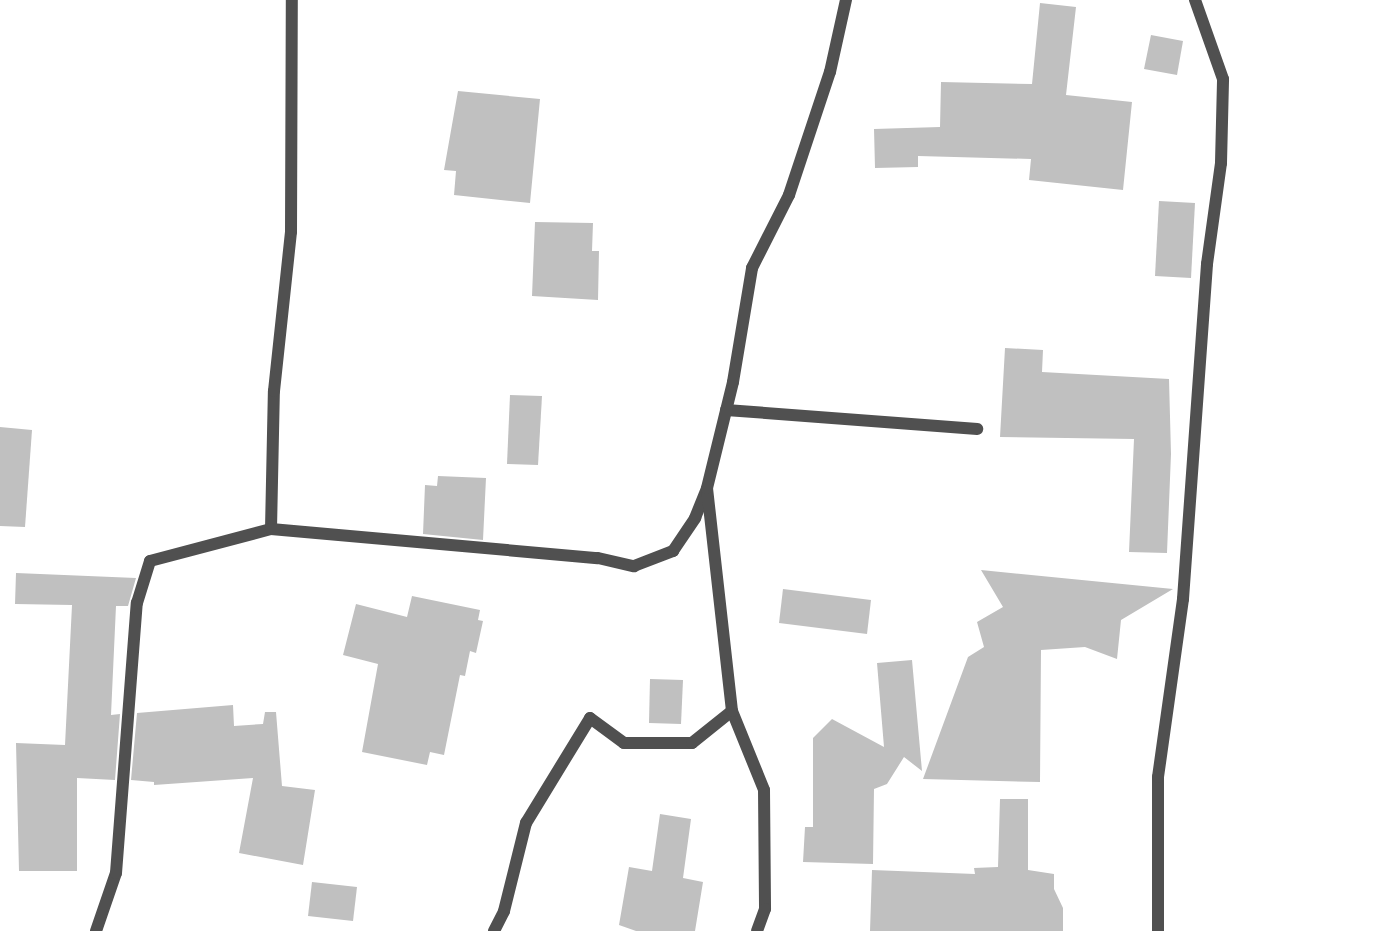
<!DOCTYPE html>
<html>
<head>
<meta charset="utf-8">
<style>
	body { margin:0 }
	#map { position:relative; width:1388px; height:931px; overflow:hidden; background:#fff; font-family:"Fira Sans Condensed",sans-serif }
	div>[style] { position:absolute }
	.building>* { inset:0; background:#c0c0c0 }
	.minor>* { height:12px; margin:-6px; padding:0 6px; transform-origin:6px; border-radius:6px; background:#505050 }
	span { translate:-50% -50%; white-space:nowrap; text-align:center; line-height:1.15; -webkit-text-stroke:5px #fff; paint-order:stroke }
</style>
</head>
<body>
<div id="map">
	<div class="building">
		<i style="clip-path:polygon(1040px 3px,1076px 7px,1066px 95px,1132px 102px,1123px 190px,1029px 180px,1031px 159px,918px 156px,918px 167px,875px 168px,874px 129px,940px 127px,941px 82px,1032px 84px)"></i>
		<i style="clip-path:polygon(1151px 35px,1183px 41px,1177px 75px,1144px 69px)"></i>
		<i style="clip-path:polygon(458px 91px,540px 99px,530px 203px,454px 195px,456px 171px,444px 170px)"></i>
		<i style="clip-path:polygon(1159px 201px,1195px 203px,1191px 278px,1155px 276px)"></i>
		<i style="clip-path:polygon(535px 222px,593px 223px,592px 251px,599px 251px,598px 300px,532px 296px)"></i>
		<i style="clip-path:polygon(1005px 348px,1043px 350px,1042px 372px,1169px 379px,1171px 454px,1167px 553px,1129px 552px,1134px 439px,1000px 437px)"></i>
		<i style="clip-path:polygon(510px 395px,542px 396px,538px 465px,507px 464px)"></i>
		<i style="clip-path:polygon(0 427px,32px 430px,25px 527px,0 526px)"></i>
		<i style="clip-path:polygon(438px 476px,486px 478px,483px 540px,423px 534px,425px 485px,437px 486px)"></i>
		<i style="clip-path:polygon(981px 570px,1173px 589px,1121px 620px,1117px 659px,1085px 647px,1041px 650px,1040px 782px,923px 779px,968px 657px,984px 647px,977px 622px,1003px 607px)"></i>
		<i style="clip-path:polygon(16px 573px,136px 578px,128px 606px,116px 606px,111px 715px,120px 714px,115px 780px,77px 778px,77px 871px,19px 871px,16px 743px,65px 745px,72px 605px,15px 604px)"></i>
		<i style="clip-path:polygon(783px 589px,871px 600px,867px 634px,779px 623px)"></i>
		<i style="clip-path:polygon(412px 596px,480px 610px,478px 620px,483px 621px,476px 653px,470px 651px,465px 676px,460px 675px,444px 755px,430px 752px,427px 765px,362px 752px,378px 664px,343px 655px,356px 604px,407px 617px)"></i>
		<i style="clip-path:polygon(912px 660px,922px 771px,904px 757px,887px 784px,874px 789px,873px 864px,803px 862px,805px 827px,813px 827px,813px 738px,832px 719px,884px 747px,877px 663px)"></i>
		<i style="clip-path:polygon(650px 679px,683px 680px,681px 724px,649px 723px)"></i>
		<i style="clip-path:polygon(233px 705px,234px 726px,263px 724px,265px 712px,276px 712px,282px 786px,315px 790px,303px 865px,239px 853px,253px 778px,154px 785px,154px 782px,131px 780px,137px 713px)"></i>
		<i style="clip-path:polygon(1000px 799px,1028px 799px,1028px 870px,1054px 874px,1054px 889px,1063px 908px,1063px 931px,870px 931px,872px 870px,975px 874px,974px 868px,998px 867px)"></i>
		<i style="clip-path:polygon(660px 814px,691px 819px,683px 878px,703px 882px,695px 931px,636px 931px,619px 925px,629px 867px,652px 871px)"></i>
		<i style="clip-path:polygon(312px 882px,357px 887px,353px 921px,308px 916px)"></i>
	</div>
	<div class="minor">
		<i style="left:726px;top:410px;width:252px;rotate:4.3deg"></i>
		<i style="left:271px;top:529px;width:138px;rotate:-88.8deg"></i>
		<i style="left:274px;top:391px;width:160px;rotate:-83.9deg"></i>
		<i style="left:291px;top:232px;width:232px;rotate:-89.8deg"></i>
		<i style="left:732px;top:711px;width:85px;rotate:67.9deg"></i>
		<i style="left:764px;top:790px;width:119px;rotate:89.5deg"></i>
		<i style="left:765px;top:909px;width:23px;rotate:110deg"></i>
		<i style="left:96px;top:931px;width:61px;rotate:-71deg"></i>
		<i style="left:116px;top:873px;width:271px;rotate:-85.6deg"></i>
		<i style="left:137px;top:603px;width:44px;rotate:-72.8deg"></i>
		<i style="left:150px;top:561px;width:125px;rotate:-14.8deg"></i>
		<i style="left:271px;top:529px;width:328px;rotate:5.1deg"></i>
		<i style="left:598px;top:558px;width:37px;rotate:13deg"></i>
		<i style="left:634px;top:566px;width:42px;rotate:-21deg"></i>
		<i style="left:673px;top:551px;width:40px;rotate:-56deg"></i>
		<i style="left:695px;top:518px;width:31px;rotate:-68deg"></i>
		<i style="left:494px;top:931px;width:22px;rotate:-63deg"></i>
		<i style="left:504px;top:911px;width:91px;rotate:-76deg"></i>
		<i style="left:526px;top:823px;width:123px;rotate:-58.6deg"></i>
		<i style="left:590px;top:718px;width:42px;rotate:36.3deg"></i>
		<i style="left:624px;top:743px;width:68px"></i>
		<i style="left:692px;top:743px;width:51px;rotate:-38.7deg"></i>
		<i style="left:732px;top:711px;width:224px;rotate:-96.4deg"></i>
		<i style="left:707px;top:488px;width:109px;rotate:-76.2deg"></i>
		<i style="left:733px;top:382px;width:116px;rotate:-80.5deg"></i>
		<i style="left:752px;top:268px;width:82px;rotate:-63.1deg"></i>
		<i style="left:789px;top:195px;width:130px;rotate:-71.6deg"></i>
		<i style="left:830px;top:72px;width:74px;rotate:-77.5deg"></i>
		<i style="left:1158px;top:931px;width:154px;rotate:-90deg"></i>
		<i style="left:1158px;top:777px;width:180px;rotate:-82deg"></i>
		<i style="left:1183px;top:599px;width:336px;rotate:-85.9deg"></i>
		<i style="left:1207px;top:264px;width:102px;rotate:-82.1deg"></i>
		<i style="left:1221px;top:163px;width:84px;rotate:-88.6deg"></i>
		<i style="left:1223px;top:79px;width:84px;rotate:-109.5deg"></i>
	</div>
</div>
</body>
</html>
